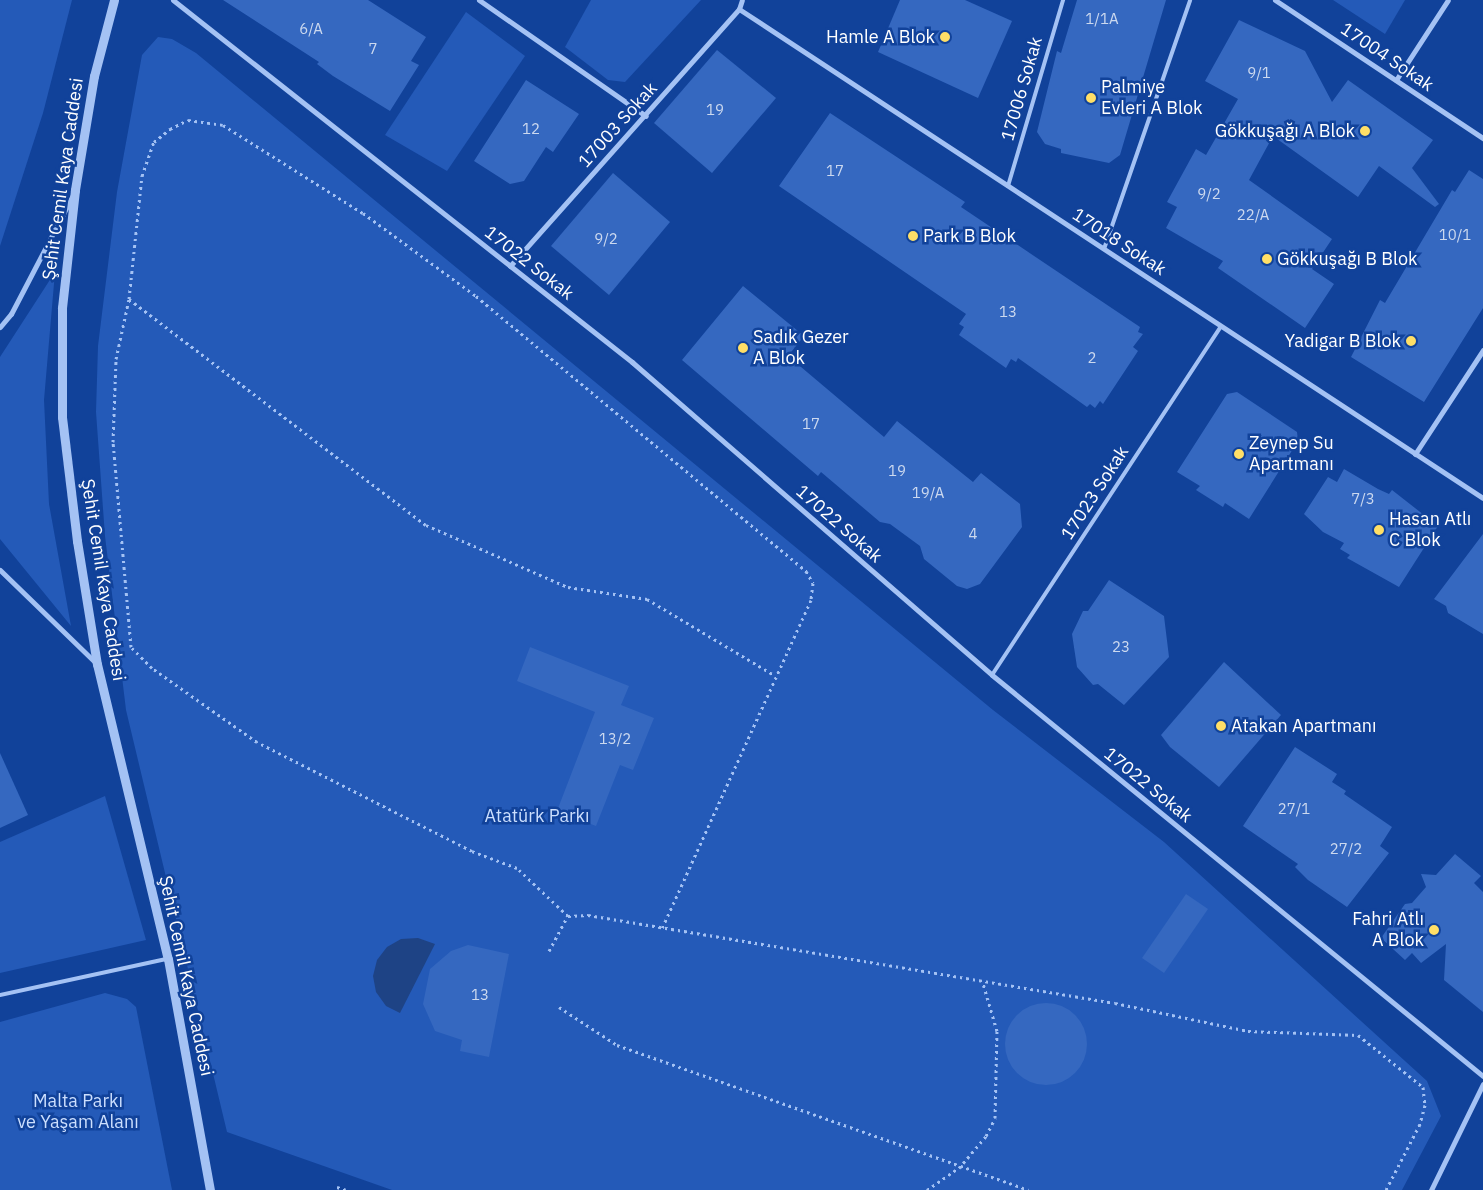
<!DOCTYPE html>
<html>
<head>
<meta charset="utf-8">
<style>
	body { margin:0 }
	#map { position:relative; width:1483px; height:1190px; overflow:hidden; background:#11429a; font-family:"IBM Plex Sans",sans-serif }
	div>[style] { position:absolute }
	.green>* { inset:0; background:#245ab8 }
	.water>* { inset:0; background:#1e4385 }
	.building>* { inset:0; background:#3568c0 }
	.round { border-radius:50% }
	.path>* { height:3px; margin-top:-1.5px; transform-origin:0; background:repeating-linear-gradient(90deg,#a4c2f4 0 2.5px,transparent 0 6.5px) }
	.service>* { height:4px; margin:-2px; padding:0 2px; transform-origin:2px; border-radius:2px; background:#a4c2f4 }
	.minor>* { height:5px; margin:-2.5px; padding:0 2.5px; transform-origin:2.5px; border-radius:2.5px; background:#a4c2f4 }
	.tertiary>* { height:9px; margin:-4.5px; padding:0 4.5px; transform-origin:4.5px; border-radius:4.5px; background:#a4c2f4 }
	.dots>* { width:14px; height:14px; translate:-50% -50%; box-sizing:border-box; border:2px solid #11429a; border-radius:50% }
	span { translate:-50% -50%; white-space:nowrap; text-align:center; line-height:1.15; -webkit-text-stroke:5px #11429a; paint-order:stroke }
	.number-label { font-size:15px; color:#ccd9ef }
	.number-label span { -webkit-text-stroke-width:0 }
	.poi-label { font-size:18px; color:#fff }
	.right { translate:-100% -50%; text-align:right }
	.left { translate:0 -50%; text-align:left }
	.street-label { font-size:18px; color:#fff }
	.park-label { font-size:18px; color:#ccdffe }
</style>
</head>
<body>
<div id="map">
	<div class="green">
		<i style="clip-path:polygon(0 0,72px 0,43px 113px,0 246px)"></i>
		<i style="clip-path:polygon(591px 0,701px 0,625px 82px,608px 80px,565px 47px)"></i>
		<i style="clip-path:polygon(1333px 0,1405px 0,1385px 34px)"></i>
		<i style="clip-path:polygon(466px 12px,525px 56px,447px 171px,385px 135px)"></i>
		<i style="clip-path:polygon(158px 37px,172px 39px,196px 53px,993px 710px,1164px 842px,1427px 1081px,1441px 1116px,1402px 1190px,392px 1190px,227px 1132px,126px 710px,105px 536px,96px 412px,98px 346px,117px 192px,142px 55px)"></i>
		<i style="clip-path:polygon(55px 272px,44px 400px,49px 504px,71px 626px,0 539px,0 357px)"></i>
		<i style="clip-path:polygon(105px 796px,146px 940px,0 973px,0 842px)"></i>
		<i style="clip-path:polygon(105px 993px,127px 999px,136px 1007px,172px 1190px,0 1190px,0 1022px)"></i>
	</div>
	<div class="water">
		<i style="clip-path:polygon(418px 938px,435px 944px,400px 1013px,386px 1006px,376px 992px,373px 976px,377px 960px,387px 947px,401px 939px)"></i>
	</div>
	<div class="building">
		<i style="clip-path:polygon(223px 0,368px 0,426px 37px,411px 61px,419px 65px,390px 111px,333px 76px,317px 64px,319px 62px)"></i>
		<i style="clip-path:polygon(900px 0,965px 0,1012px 21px,978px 98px,878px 52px)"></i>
		<i style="clip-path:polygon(1077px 0,1166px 0,1120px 155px,1109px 163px,1061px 153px,1061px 149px,1045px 144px,1037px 132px,1057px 51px,1061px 53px)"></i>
		<i style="clip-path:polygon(1239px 20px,1305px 51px,1332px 102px,1348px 80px,1433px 140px,1412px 168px,1439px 204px,1435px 207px,1379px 166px,1358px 197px,1273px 136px,1249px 180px,1332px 239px,1312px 269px,1334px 284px,1305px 328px,1218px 268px,1223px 261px,1166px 228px,1177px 207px,1167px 202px,1196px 149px,1206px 155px,1238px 99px,1205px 81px)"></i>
		<i style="clip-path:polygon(717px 50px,776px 98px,712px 173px,654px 123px)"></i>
		<i style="clip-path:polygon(526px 80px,579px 114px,553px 152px,546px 147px,524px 181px,510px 184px,474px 161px)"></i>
		<i style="clip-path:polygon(830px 113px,965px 202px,961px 207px,1140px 327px,1138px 332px,1143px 334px,1133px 347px,1138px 351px,1103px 404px,1100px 401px,1095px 408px,1090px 404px,1087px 407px,1018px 358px,1016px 362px,1011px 359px,1006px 368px,959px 335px,964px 327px,959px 324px,966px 314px,779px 186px)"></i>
		<i style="clip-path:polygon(1469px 170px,1483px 179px,1483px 308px,1424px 402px,1351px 357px,1380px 300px,1385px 303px,1452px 190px,1455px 192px)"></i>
		<i style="clip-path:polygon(613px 173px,670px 222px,609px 295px,551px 246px)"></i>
		<i style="clip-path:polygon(743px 286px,804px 336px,788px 356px,884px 437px,897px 421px,973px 482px,981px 473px,1020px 504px,1022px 527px,980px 584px,967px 589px,957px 586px,924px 559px,920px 546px,890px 524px,880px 522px,821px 472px,818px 476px,682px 360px)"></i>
		<i style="clip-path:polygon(1237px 392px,1297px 432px,1298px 441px,1249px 519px,1225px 503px,1223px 507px,1196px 490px,1200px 486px,1177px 472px,1227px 394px)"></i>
		<i style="clip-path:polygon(1344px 469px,1378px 489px,1389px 494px,1392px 490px,1438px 526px,1399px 587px,1347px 558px,1350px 555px,1340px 549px,1344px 543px,1323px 532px,1304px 514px,1328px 477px,1337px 482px)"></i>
		<i style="clip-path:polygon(1483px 534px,1483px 634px,1448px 613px,1446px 606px,1434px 599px)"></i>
		<i style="clip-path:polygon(1109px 580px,1164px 616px,1169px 657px,1124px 705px,1098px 684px,1093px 685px,1077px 667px,1072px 634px,1083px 611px,1088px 611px)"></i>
		<i style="clip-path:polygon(530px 647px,629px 686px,621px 705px,654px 718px,633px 770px,620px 765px,596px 826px,557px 811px,595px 712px,517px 681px)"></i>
		<i style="clip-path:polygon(1224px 662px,1281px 715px,1219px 787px,1170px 747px,1161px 735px)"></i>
		<i style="clip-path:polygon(1295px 747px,1337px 774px,1332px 782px,1346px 791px,1344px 794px,1392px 827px,1380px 846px,1389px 853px,1347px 907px,1308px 880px,1295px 867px,1298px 864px,1243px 826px)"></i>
		<i style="clip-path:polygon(0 753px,28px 815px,0 828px)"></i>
		<i style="clip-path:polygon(1455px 854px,1481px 876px,1474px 883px,1483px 892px,1483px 1012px,1444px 980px,1446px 944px,1421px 963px,1412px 953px,1405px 960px,1381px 938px,1405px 904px,1412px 903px,1426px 887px,1421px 874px,1436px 875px)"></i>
		<i style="clip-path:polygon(1186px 894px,1208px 909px,1164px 973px,1142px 958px)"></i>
		<i style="clip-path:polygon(468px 945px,509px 954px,489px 1057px,460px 1051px,462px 1040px,435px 1031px,423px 1004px,430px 969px,451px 951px)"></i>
		<i class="round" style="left:1005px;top:1003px;width:82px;height:82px"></i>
	</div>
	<div class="path">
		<i style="left:129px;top:299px;width:373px;rotate:37.3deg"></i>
		<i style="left:426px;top:525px;width:155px;rotate:23.6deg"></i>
		<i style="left:568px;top:587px;width:80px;rotate:8.6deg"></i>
		<i style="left:647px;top:599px;width:148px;rotate:30.9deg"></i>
		<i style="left:568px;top:916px;width:70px;rotate:-136.7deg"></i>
		<i style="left:517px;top:868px;width:48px;rotate:-159.3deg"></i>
		<i style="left:472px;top:851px;width:241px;rotate:-153.1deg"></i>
		<i style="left:257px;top:742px;width:128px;rotate:-144.8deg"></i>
		<i style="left:152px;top:668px;width:30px;rotate:-135deg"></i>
		<i style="left:131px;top:647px;width:206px;rotate:-95deg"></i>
		<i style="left:113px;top:442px;width:83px;rotate:-87.9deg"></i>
		<i style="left:116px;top:359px;width:61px;rotate:-77.8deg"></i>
		<i style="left:129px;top:299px;width:124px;rotate:-84deg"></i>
		<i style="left:142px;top:176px;width:36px;rotate:-71deg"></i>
		<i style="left:154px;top:142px;width:21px;rotate:-39deg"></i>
		<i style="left:170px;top:129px;width:20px;rotate:-27deg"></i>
		<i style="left:188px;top:120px;width:35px;rotate:8deg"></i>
		<i style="left:223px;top:125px;width:165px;rotate:32.2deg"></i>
		<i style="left:363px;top:213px;width:140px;rotate:36.3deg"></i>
		<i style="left:476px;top:296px;width:430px;rotate:39.8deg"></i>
		<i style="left:806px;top:571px;width:14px;rotate:60deg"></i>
		<i style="left:813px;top:583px;width:17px;rotate:97deg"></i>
		<i style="left:811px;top:600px;width:360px;rotate:114.4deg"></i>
		<i style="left:549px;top:951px;width:40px;rotate:-62deg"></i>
		<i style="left:568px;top:916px;width:20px;rotate:-3deg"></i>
		<i style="left:588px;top:915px;width:534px;rotate:9.48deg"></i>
		<i style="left:1115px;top:1003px;width:136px;rotate:11.9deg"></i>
		<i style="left:1248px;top:1031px;width:110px;rotate:2.1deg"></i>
		<i style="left:1358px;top:1035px;width:83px;rotate:38.7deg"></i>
		<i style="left:1423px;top:1087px;width:18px;rotate:84deg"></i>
		<i style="left:1425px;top:1105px;width:20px;rotate:105deg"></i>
		<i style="left:1420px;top:1124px;width:74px;rotate:117.3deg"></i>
		<i style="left:559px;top:1007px;width:69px;rotate:33.2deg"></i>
		<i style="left:617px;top:1045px;width:436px;rotate:19.4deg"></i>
		<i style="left:337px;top:1187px;width:9px;rotate:18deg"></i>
		<i style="left:927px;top:1190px;width:39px;rotate:-35deg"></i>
		<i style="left:959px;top:1168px;width:42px;rotate:-49.8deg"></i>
		<i style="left:986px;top:1136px;width:20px;rotate:-63deg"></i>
		<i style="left:995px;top:1118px;width:87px;rotate:-88.7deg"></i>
		<i style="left:997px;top:1031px;width:50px;rotate:-106.3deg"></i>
	</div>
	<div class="service">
		<i style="left:1008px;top:186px;width:194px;rotate:-73.5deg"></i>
		<i style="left:1104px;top:249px;width:263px;rotate:-70.9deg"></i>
		<i style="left:992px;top:675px;width:417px;rotate:-56.7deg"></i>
		<i style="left:0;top:995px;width:170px;rotate:-12.2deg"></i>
	</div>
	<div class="minor">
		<i style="left:173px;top:0;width:585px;rotate:38.26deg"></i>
		<i style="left:632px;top:362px;width:477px;rotate:41deg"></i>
		<i style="left:992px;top:675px;width:634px;rotate:39.24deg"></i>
		<i style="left:479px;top:0;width:203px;rotate:34.8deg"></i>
		<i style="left:1275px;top:0;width:250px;rotate:33.6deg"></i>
		<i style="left:739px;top:9px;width:890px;rotate:33.32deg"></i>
		<i style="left:1396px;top:80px;width:95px;rotate:-57deg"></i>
		<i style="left:510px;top:266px;width:344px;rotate:-48.3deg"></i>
		<i style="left:739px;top:9px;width:9px;rotate:-72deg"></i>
		<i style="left:0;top:327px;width:17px;rotate:-50deg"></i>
		<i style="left:11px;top:314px;width:134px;rotate:-62.5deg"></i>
		<i style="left:1415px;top:454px;width:124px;rotate:-56.8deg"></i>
		<i style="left:0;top:570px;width:135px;rotate:44.1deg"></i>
		<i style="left:1431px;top:1190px;width:118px;rotate:-63.9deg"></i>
	</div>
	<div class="tertiary">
		<i style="left:114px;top:0;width:79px;rotate:104.7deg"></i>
		<i style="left:94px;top:76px;width:116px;rotate:99.5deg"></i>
		<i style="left:75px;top:190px;width:119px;rotate:96.3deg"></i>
		<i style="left:62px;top:308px;width:109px;rotate:90deg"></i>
		<i style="left:62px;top:417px;width:125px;rotate:83.1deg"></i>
		<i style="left:77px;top:541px;width:125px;rotate:80.8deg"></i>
		<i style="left:97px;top:664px;width:303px;rotate:76.5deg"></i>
		<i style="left:168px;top:959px;width:235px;rotate:79.7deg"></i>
	</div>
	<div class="dots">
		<i style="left:945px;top:37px;background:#ffdf67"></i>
		<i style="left:1091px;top:98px;background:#ffdf67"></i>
		<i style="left:1365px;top:131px;background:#ffdf67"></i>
		<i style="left:913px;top:236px;background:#ffdf67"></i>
		<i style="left:1267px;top:259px;background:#ffdf67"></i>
		<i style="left:1411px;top:341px;background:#ffdf67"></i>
		<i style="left:743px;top:348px;background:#ffdf67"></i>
		<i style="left:1239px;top:454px;background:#ffdf67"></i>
		<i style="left:1379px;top:530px;background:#ffdf67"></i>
		<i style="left:1221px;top:726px;background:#ffdf67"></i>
		<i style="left:1434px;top:930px;background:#ffdf67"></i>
	</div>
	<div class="number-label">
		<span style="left:1102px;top:19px">1/1A</span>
		<span style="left:311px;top:29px">6/A</span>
		<span style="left:373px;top:49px">7</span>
		<span style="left:1259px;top:73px">9/1</span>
		<span style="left:715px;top:110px">19</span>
		<span style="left:531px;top:129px">12</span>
		<span style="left:835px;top:171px">17</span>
		<span style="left:1209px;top:194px">9/2</span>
		<span style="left:1253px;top:215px">22/A</span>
		<span style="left:1455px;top:235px">10/1</span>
		<span style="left:606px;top:239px">9/2</span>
		<span style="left:1008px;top:312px">13</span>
		<span style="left:1092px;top:358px">2</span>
		<span style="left:811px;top:424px">17</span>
		<span style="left:897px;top:471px">19</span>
		<span style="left:928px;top:493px">19/A</span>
		<span style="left:1363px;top:499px">7/3</span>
		<span style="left:973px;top:534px">4</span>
		<span style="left:1121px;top:647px">23</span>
		<span style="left:615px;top:739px">13/2</span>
		<span style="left:1294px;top:809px">27/1</span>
		<span style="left:1346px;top:849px">27/2</span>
		<span style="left:480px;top:995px">13</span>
	</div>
	<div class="poi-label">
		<span class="right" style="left:935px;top:37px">Hamle A Blok</span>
		<span class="left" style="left:1101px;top:98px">Palmiye<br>Evleri A Blok</span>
		<span class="right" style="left:1355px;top:131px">Gökkuşağı A Blok</span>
		<span class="left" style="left:923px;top:236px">Park B Blok</span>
		<span class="left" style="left:1277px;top:259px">Gökkuşağı B Blok</span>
		<span class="left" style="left:753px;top:348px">Sadık Gezer<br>A Blok</span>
		<span class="right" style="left:1401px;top:341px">Yadigar B Blok</span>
		<span class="left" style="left:1249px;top:454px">Zeynep Su<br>Apartmanı</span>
		<span class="left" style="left:1389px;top:530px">Hasan Atlı<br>C Blok</span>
		<span class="left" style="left:1231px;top:726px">Atakan Apartmanı</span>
		<span class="right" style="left:1424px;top:930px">Fahri Atlı<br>A Blok</span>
	</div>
	<div class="street-label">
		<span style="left:1387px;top:57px;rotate:34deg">17004 Sokak</span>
		<span style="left:1022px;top:89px;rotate:-74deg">17006 Sokak</span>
		<span style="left:618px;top:125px;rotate:-48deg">17003 Sokak</span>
		<span style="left:63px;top:179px;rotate:-82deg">Şehit Cemil Kaya Caddesi</span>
		<span style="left:1119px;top:242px;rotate:33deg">17018 Sokak</span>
		<span style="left:529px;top:263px;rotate:38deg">17022 Sokak</span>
		<span style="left:1095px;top:493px;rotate:-57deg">17023 Sokak</span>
		<span style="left:839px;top:524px;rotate:41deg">17022 Sokak</span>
		<span style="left:103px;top:580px;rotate:81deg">Şehit Cemil Kaya Caddesi</span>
		<span style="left:1148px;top:785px;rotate:39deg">17022 Sokak</span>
		<span style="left:186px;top:976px;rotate:78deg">Şehit Cemil Kaya Caddesi</span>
	</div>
	<div class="park-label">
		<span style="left:537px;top:816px">Atatürk Parkı</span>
		<span style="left:78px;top:1112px">Malta Parkı<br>ve Yaşam Alanı</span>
	</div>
</div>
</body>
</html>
